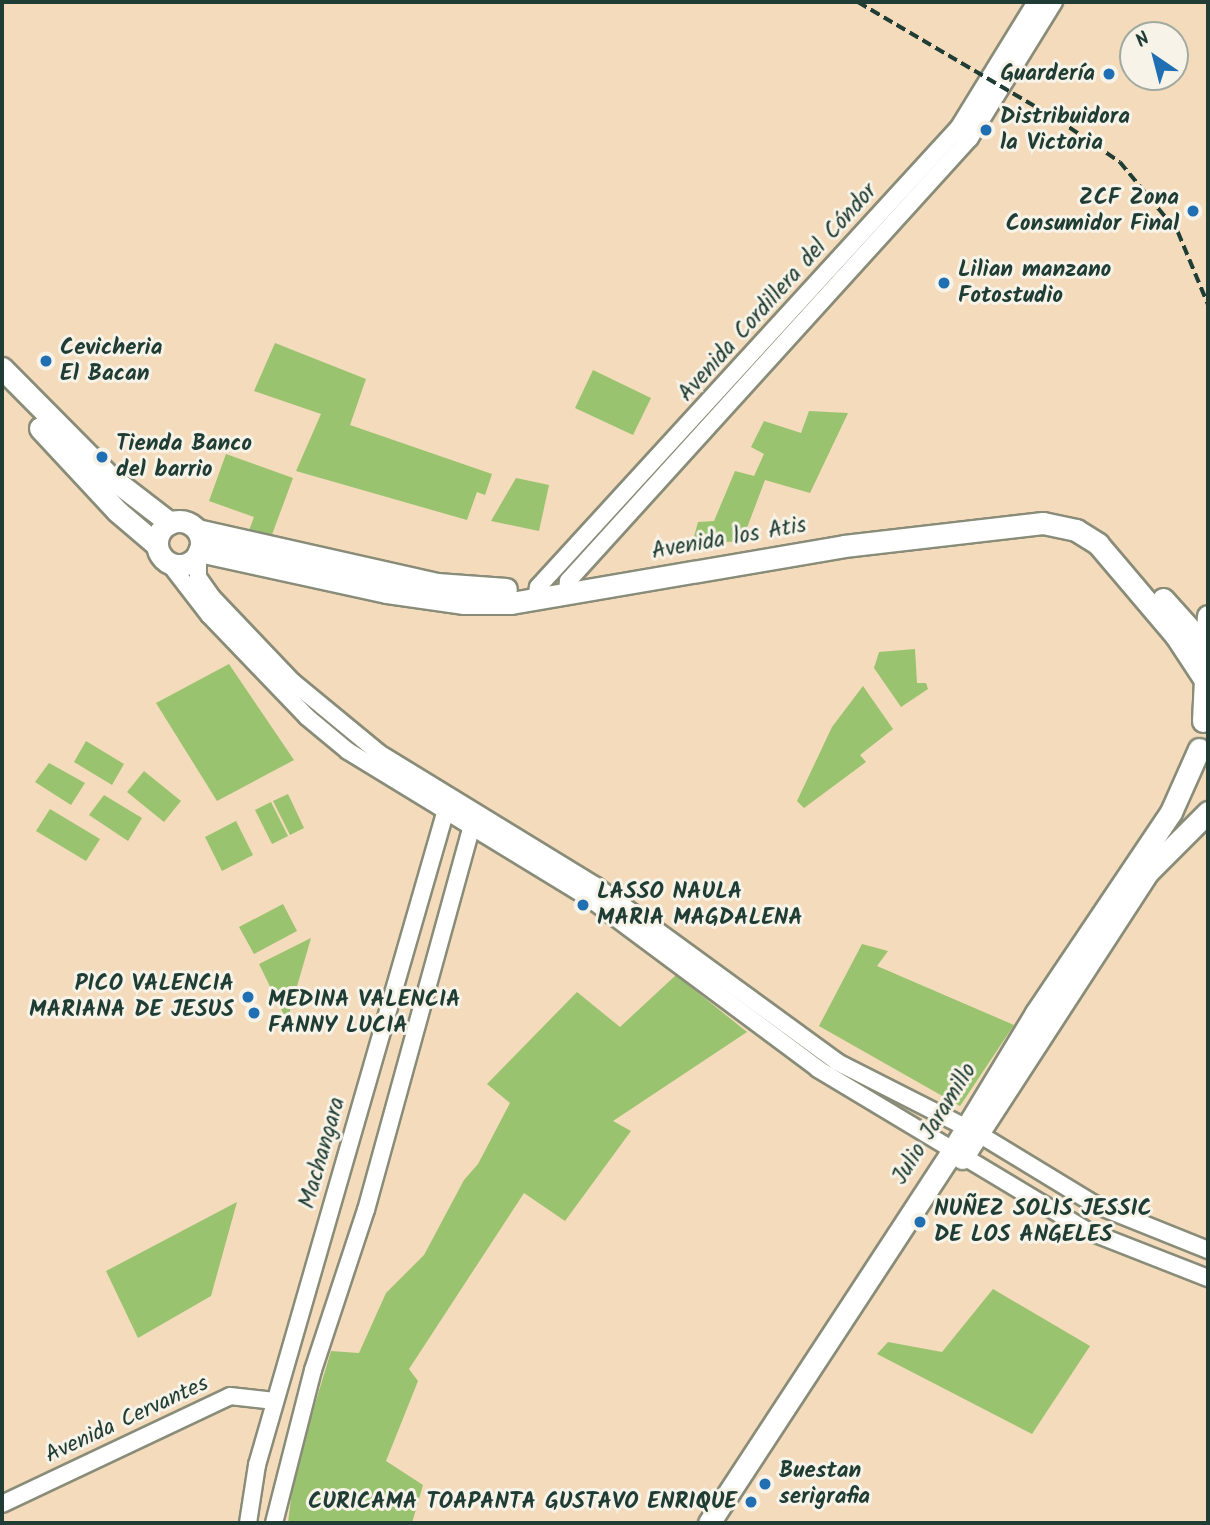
<!DOCTYPE html>
<html>
<head>
<meta charset="utf-8">
<style>
	body { margin:0 }
	#map { position:relative; width:1210px; height:1525px; overflow:hidden; background:#f3dbbb; font-family:Kalam,sans-serif }
	div>[style] { position:absolute }
	.green>* { inset:0; background:#9ac36f }
	.roads { filter:drop-shadow(2px 0 #898c78) drop-shadow(-2px 0 #898c78) drop-shadow(0 2px #898c78) drop-shadow(0 -2px #898c78) }
	.minor>* { height:16px; margin:-8px; padding:0 8px; transform-origin:8px; border-radius:8px; background:#fff }
	.major>* { height:21px; margin:-10.5px; padding:0 10.5px; transform-origin:10.5px; border-radius:10.5px; background:#fff }
	.major>.ring { margin:-10.5px; padding:0; box-sizing:content-box; background:none; border:21px solid #fff; border-radius:50% }
	.rail>* { height:3.5px; margin-top:-1.75px; transform-origin:0; background:repeating-linear-gradient(90deg,#1f3d34 0 10px,transparent 0 15px) }
	.dots>* { width:19px; height:19px; translate:-50% -50%; box-sizing:border-box; border:4px solid #f7f3e8; border-radius:50% }
	span { translate:-50% -50%; white-space:nowrap; text-align:center; line-height:1.15; -webkit-text-stroke:6px #f7f3e8; paint-order:stroke }
	.poi-label { font-size:23px; color:#1f3d34; font-weight:700 }
	.right { translate:-100% -50%; text-align:right }
	.left { translate:0 -50%; text-align:left }
	.street-label { font-size:23px; color:#1f3d34 }
	.frame { position:absolute; inset:0; border:4px solid #1f3d34; pointer-events:none }
	.north { position:absolute; left:1119px; top:21px; width:70px; height:70px; box-sizing:border-box; background:#f7f3e8; border:2px solid #a1aaa0; border-radius:50%; rotate:325deg; font-size:19px; font-weight:700; line-height:28px; text-align:center; color:#1f3d34 }
	.north::after { content:''; display:block; margin:auto; width:24px; height:32px; background:#1f6fb2; clip-path:polygon(50% 0,100% 100%,50% 72%,0 100%) }
</style>
</head>
<body>
<div id="map">
	<div class="green">
		<i style="clip-path:polygon(275px 343px,366px 379px,350px 425px,492px 474px,485px 495px,477px 492px,467px 520px,296px 471px,321px 414px,254px 391px)"></i>
		<i style="clip-path:polygon(593px 370px,651px 398px,633px 435px,575px 408px)"></i>
		<i style="clip-path:polygon(809px 411px,848px 413px,810px 493px,765px 480px,742px 541px,692px 544px,698px 522px,714px 521px,735px 471px,754px 476px,764px 454px,751px 447px,764px 421px,801px 433px)"></i>
		<i style="clip-path:polygon(226px 454px,293px 478px,270px 540px,248px 533px,254px 517px,209px 501px)"></i>
		<i style="clip-path:polygon(516px 478px,549px 485px,539px 531px,491px 521px)"></i>
		<i style="clip-path:polygon(915px 649px,917px 683px,926px 683px,928px 689px,901px 707px,874px 668px,879px 652px)"></i>
		<i style="clip-path:polygon(229px 664px,294px 760px,217px 801px,156px 703px)"></i>
		<i style="clip-path:polygon(863px 686px,893px 729px,860px 755px,866px 762px,804px 808px,797px 801px,832px 727px)"></i>
		<i style="clip-path:polygon(86px 741px,124px 764px,112px 785px,74px 762px)"></i>
		<i style="clip-path:polygon(49px 763px,85px 783px,71px 805px,35px 782px)"></i>
		<i style="clip-path:polygon(144px 771px,181px 801px,164px 822px,127px 792px)"></i>
		<i style="clip-path:polygon(288px 794px,304px 828px,290px 835px,273px 801px)"></i>
		<i style="clip-path:polygon(104px 795px,142px 818px,128px 841px,89px 815px)"></i>
		<i style="clip-path:polygon(271px 802px,288px 836px,272px 844px,255px 810px)"></i>
		<i style="clip-path:polygon(50px 809px,100px 839px,86px 861px,36px 831px)"></i>
		<i style="clip-path:polygon(236px 821px,253px 855px,222px 871px,205px 837px)"></i>
		<i style="clip-path:polygon(283px 904px,297px 931px,254px 954px,239px 927px)"></i>
		<i style="clip-path:polygon(311px 938px,287px 1021px,259px 964px)"></i>
		<i style="clip-path:polygon(862px 944px,888px 951px,877px 966px,1014px 1025px,960px 1106px,819px 1026px)"></i>
		<i style="clip-path:polygon(676px 975px,747px 1032px,613px 1121px,631px 1131px,565px 1221px,524px 1193px,409px 1369px,418px 1381px,386px 1461px,423px 1485px,412px 1523px,288px 1523px,294px 1474px,331px 1351px,359px 1353px,386px 1293px,424px 1255px,464px 1180px,478px 1164px,510px 1103px,487px 1084px,577px 992px,620px 1027px)"></i>
		<i style="clip-path:polygon(237px 1202px,211px 1296px,138px 1338px,106px 1271px)"></i>
		<i style="clip-path:polygon(993px 1289px,1090px 1346px,1032px 1434px,877px 1354px,888px 1342px,942px 1352px)"></i>
	</div>
	<div class="roads">
		<div class="minor">
			<i style="left:198px;top:554px;width:23px;rotate:90deg"></i>
			<i style="left:198px;top:577px;width:24px;rotate:55deg"></i>
			<i style="left:212px;top:597px;width:117px;rotate:46.4deg"></i>
			<i style="left:293px;top:682px;width:112px;rotate:39.5deg"></i>
			<i style="left:379px;top:753px;width:255px;rotate:31.5deg"></i>
			<i style="left:596px;top:886px;width:298px;rotate:36.1deg"></i>
			<i style="left:837px;top:1062px;width:159px;rotate:26.9deg"></i>
			<i style="left:979px;top:1134px;width:137px;rotate:31.3deg"></i>
			<i style="left:1096px;top:1205px;width:121px;rotate:21.9deg"></i>
			<i style="left:169px;top:563px;width:66px;rotate:52.4deg"></i>
			<i style="left:209px;top:615px;width:141px;rotate:46.1deg"></i>
			<i style="left:307px;top:717px;width:53px;rotate:39.7deg"></i>
			<i style="left:348px;top:751px;width:282px;rotate:31.4deg"></i>
			<i style="left:589px;top:898px;width:286px;rotate:36.7deg"></i>
			<i style="left:818px;top:1069px;width:315px;rotate:31deg"></i>
			<i style="left:1088px;top:1231px;width:129px;rotate:21.4deg"></i>
			<i style="left:567px;top:594px;width:13px;rotate:-86deg"></i>
			<i style="left:568px;top:581px;width:598px;rotate:-47.78deg"></i>
			<i style="left:970px;top:138px;width:160px;rotate:-58.3deg"></i>
			<i style="left:536px;top:599px;width:12px;rotate:-81deg"></i>
			<i style="left:538px;top:587px;width:624px;rotate:-47.53deg"></i>
			<i style="left:959px;top:127px;width:147px;rotate:-58.4deg"></i>
			<i style="left:2px;top:1504px;width:252px;rotate:-25.3deg"></i>
			<i style="left:230px;top:1396px;width:45px;rotate:6.3deg"></i>
			<i style="left:248px;top:1523px;width:59px;rotate:-81.2deg"></i>
			<i style="left:257px;top:1465px;width:689px;rotate:-73.91deg"></i>
			<i style="left:274px;top:1523px;width:158px;rotate:-75.7deg"></i>
			<i style="left:313px;top:1370px;width:169px;rotate:-71.7deg"></i>
			<i style="left:366px;top:1210px;width:406px;rotate:-74.6deg"></i>
		</div>
		<div class="major">
			<i style="left:2px;top:368px;width:152px;rotate:45.3deg"></i>
			<i style="left:109px;top:476px;width:77px;rotate:37.6deg"></i>
			<i style="left:40px;top:428px;width:113px;rotate:47.1deg"></i>
			<i style="left:117px;top:511px;width:52px;rotate:40.4deg"></i>
			<i class="ring" style="left:157px;top:521px;width:23px;height:23px"></i>
			<i style="left:197px;top:530px;width:246px;rotate:12.7deg"></i>
			<i style="left:437px;top:584px;width:69px;rotate:4.1deg"></i>
			<i style="left:199px;top:551px;width:192px;rotate:12.3deg"></i>
			<i style="left:387px;top:592px;width:78px;rotate:8.1deg"></i>
			<i style="left:464px;top:603px;width:47px"></i>
			<i style="left:511px;top:603px;width:338px;rotate:-9.7deg"></i>
			<i style="left:844px;top:546px;width:200px;rotate:-6.6deg"></i>
			<i style="left:1043px;top:523px;width:34px;rotate:12deg"></i>
			<i style="left:1076px;top:530px;width:26px;rotate:32deg"></i>
			<i style="left:1098px;top:544px;width:121px;rotate:49.7deg"></i>
			<i style="left:1176px;top:636px;width:49px;rotate:56.6deg"></i>
			<i style="left:1163px;top:599px;width:67px;rotate:48deg"></i>
			<i style="left:1203px;top:721px;width:105px;rotate:-87.3deg"></i>
			<i style="left:962px;top:1158px;width:341px;rotate:-57deg"></i>
			<i style="left:1148px;top:872px;width:85px;rotate:-45deg"></i>
			<i style="left:709px;top:1523px;width:446px;rotate:-56.8deg"></i>
			<i style="left:953px;top:1150px;width:160px;rotate:-58.8deg"></i>
			<i style="left:1036px;top:1013px;width:242px;rotate:-56.1deg"></i>
			<i style="left:1171px;top:812px;width:69px;rotate:-66deg"></i>
		</div>
	</div>
	<div class="rail">
		<i style="left:858px;top:2px;width:231px;rotate:30.5deg"></i>
		<i style="left:1057px;top:119px;width:76px;rotate:34.3deg"></i>
		<i style="left:1120px;top:162px;width:91px;rotate:50.4deg"></i>
		<i style="left:1178px;top:232px;width:78px;rotate:67.4deg"></i>
	</div>
	<div class="dots">
		<i style="left:1109px;top:74px;background:#1f6fb2"></i>
		<i style="left:986px;top:130px;background:#1f6fb2"></i>
		<i style="left:1193px;top:211px;background:#1f6fb2"></i>
		<i style="left:944px;top:283px;background:#1f6fb2"></i>
		<i style="left:46px;top:361px;background:#1f6fb2"></i>
		<i style="left:102px;top:457px;background:#1f6fb2"></i>
		<i style="left:583px;top:905px;background:#1f6fb2"></i>
		<i style="left:248px;top:997px;background:#1f6fb2"></i>
		<i style="left:254px;top:1013px;background:#1f6fb2"></i>
		<i style="left:920px;top:1222px;background:#1f6fb2"></i>
		<i style="left:765px;top:1484px;background:#1f6fb2"></i>
		<i style="left:751px;top:1502px;background:#1f6fb2"></i>
	</div>
	<div class="poi-label">
		<span class="right" style="left:1095px;top:74px">Guardería</span>
		<span class="left" style="left:1000px;top:130px">Distribuidora<br>la Victoria</span>
		<span class="right" style="left:1179px;top:211px">ZCF Zona<br>Consumidor Final</span>
		<span class="left" style="left:958px;top:283px">Lilian manzano<br>Fotostudio</span>
		<span class="left" style="left:60px;top:361px">Cevicheria<br>El Bacan</span>
		<span class="left" style="left:116px;top:457px">Tienda Banco<br>del barrio</span>
		<span class="left" style="left:597px;top:905px">LASSO NAULA<br>MARIA MAGDALENA</span>
		<span class="right" style="left:234px;top:997px">PICO VALENCIA<br>MARIANA DE JESUS</span>
		<span class="left" style="left:268px;top:1013px">MEDINA VALENCIA<br>FANNY LUCIA</span>
		<span class="left" style="left:934px;top:1222px">NUÑEZ SOLIS JESSIC<br>DE LOS ANGELES</span>
		<span class="left" style="left:779px;top:1484px">Buestan<br>serigrafia</span>
		<span class="right" style="left:737px;top:1502px">CURICAMA TOAPANTA GUSTAVO ENRIQUE</span>
	</div>
	<div class="street-label">
		<span style="left:778px;top:293px;rotate:-48deg">Avenida Cordillera del Cóndor</span>
		<span style="left:729px;top:539px;rotate:-10deg">Avenida los Atis</span>
		<span style="left:935px;top:1124px;rotate:-58deg">Julio Jaramillo</span>
		<span style="left:323px;top:1153px;rotate:-74deg">Machangara</span>
		<span style="left:127px;top:1420px;rotate:-25deg">Avenida Cervantes</span>
	</div>
	<div class="frame"></div>
	<div class="north">N</div>
</div>
</body>
</html>
